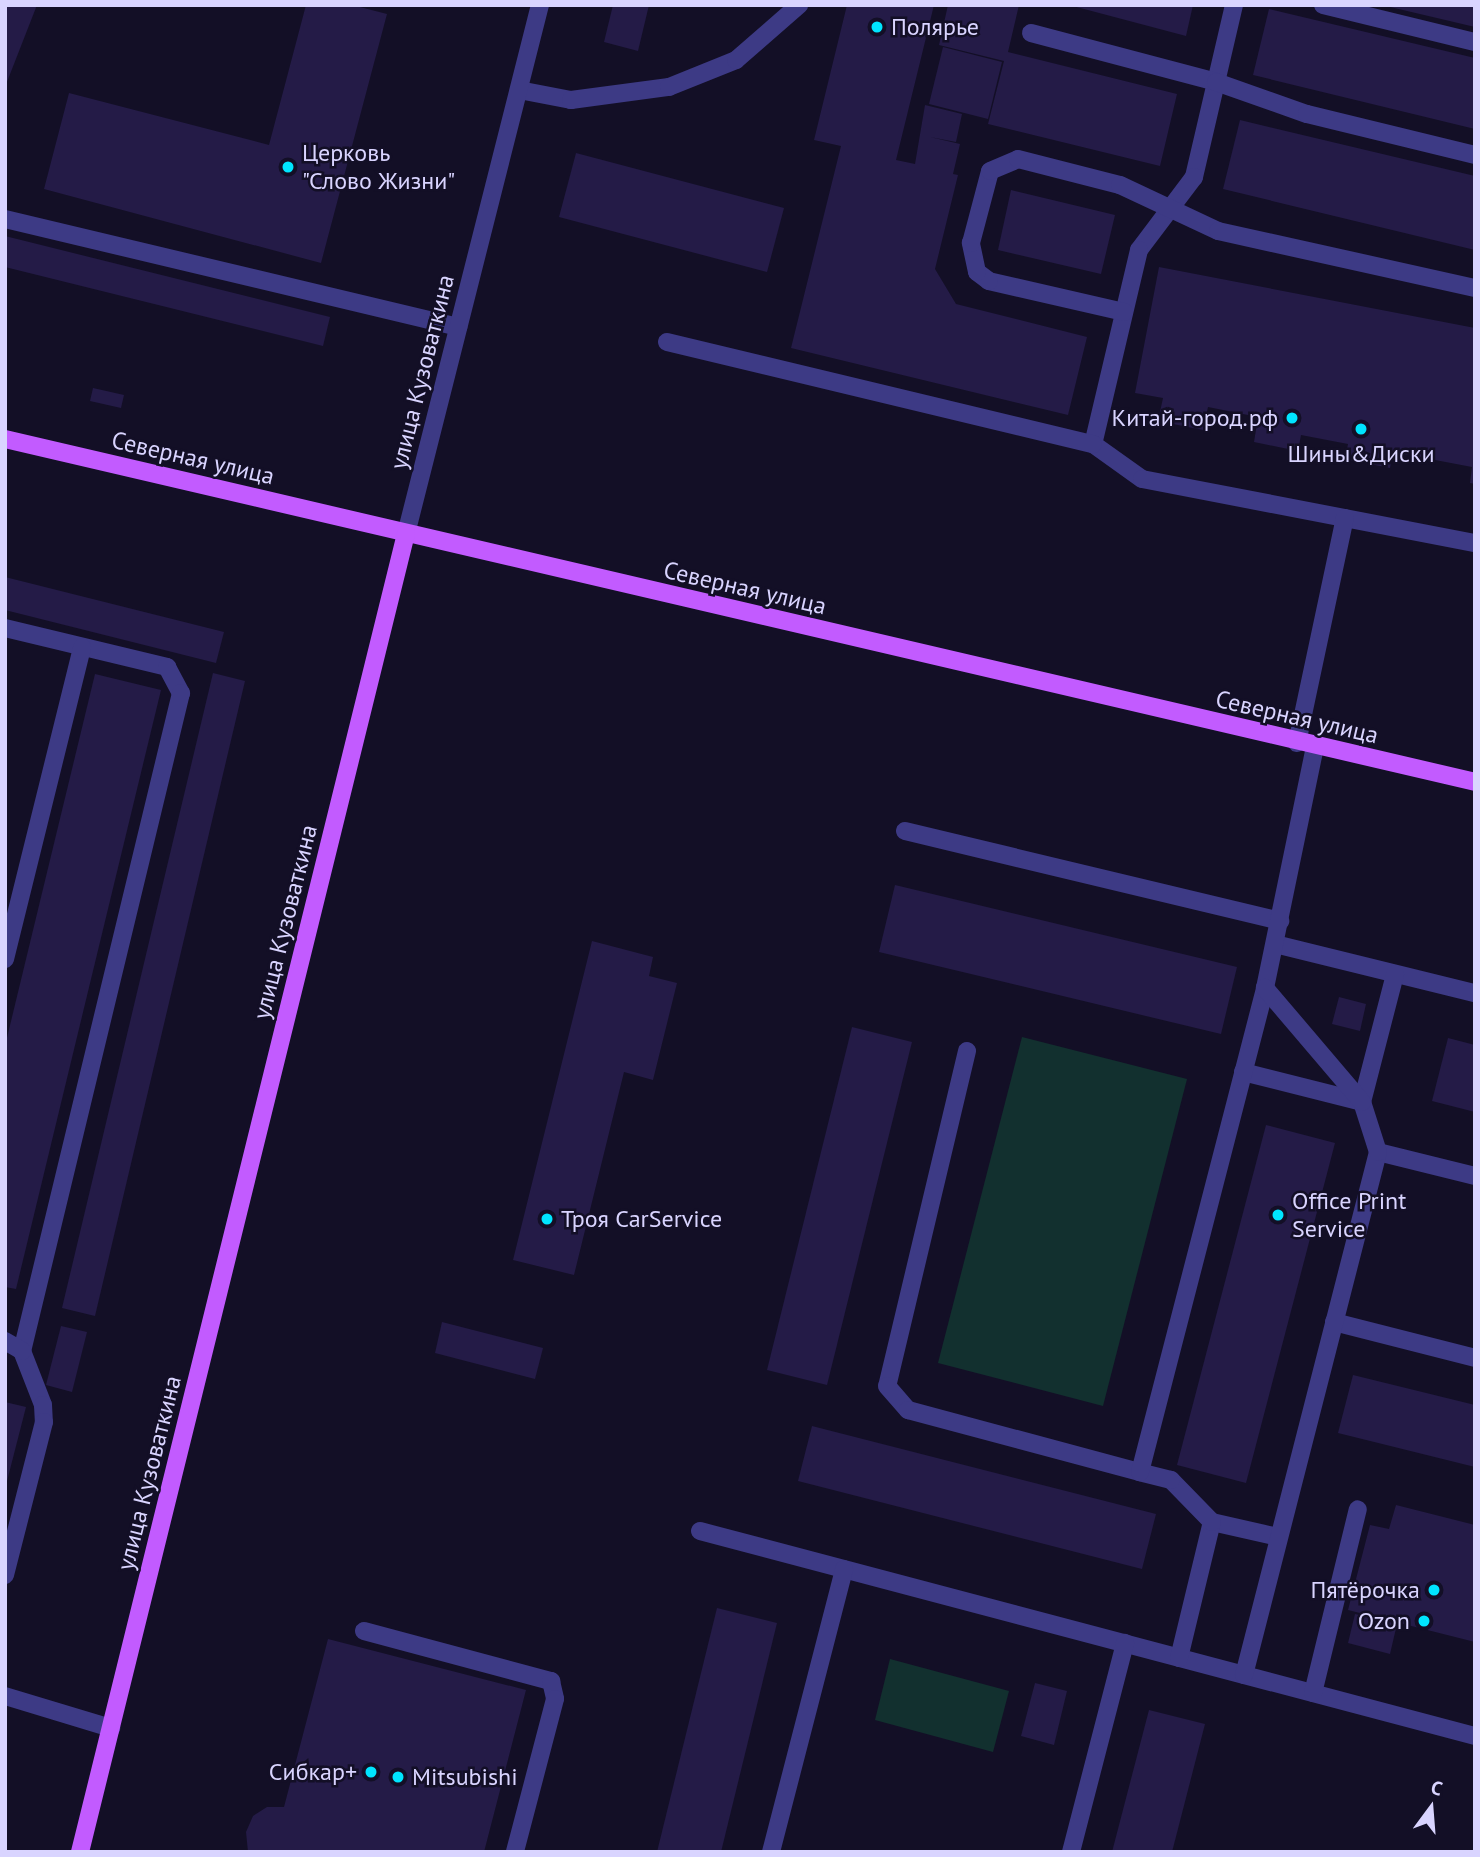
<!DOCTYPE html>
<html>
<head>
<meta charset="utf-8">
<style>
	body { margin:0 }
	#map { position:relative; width:1480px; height:1857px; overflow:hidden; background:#130f26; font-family:"PT Sans",sans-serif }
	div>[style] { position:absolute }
	.green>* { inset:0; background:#12302f }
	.building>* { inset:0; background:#241b47 }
	.minor>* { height:18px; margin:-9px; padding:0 9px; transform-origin:9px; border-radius:9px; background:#3d3a85 }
	.major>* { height:18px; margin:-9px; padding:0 9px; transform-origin:9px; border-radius:9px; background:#c25bff }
	.dots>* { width:19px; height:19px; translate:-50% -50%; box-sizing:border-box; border:4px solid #130f26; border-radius:50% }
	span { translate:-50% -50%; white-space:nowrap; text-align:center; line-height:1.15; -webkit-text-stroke:5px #130f26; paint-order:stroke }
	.poi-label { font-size:24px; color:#d9d4ff }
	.left { translate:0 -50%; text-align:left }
	.right { translate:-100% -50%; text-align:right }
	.street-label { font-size:24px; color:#d9d4ff }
	.frame { position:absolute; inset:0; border:7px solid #d9d4ff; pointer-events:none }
	.north { position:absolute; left:1396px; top:1773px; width:70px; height:70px; -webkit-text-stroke:5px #130f26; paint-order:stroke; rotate:16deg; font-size:19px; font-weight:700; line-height:28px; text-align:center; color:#d9d4ff }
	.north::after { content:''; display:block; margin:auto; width:24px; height:32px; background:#d9d4ff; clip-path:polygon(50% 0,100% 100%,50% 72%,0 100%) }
</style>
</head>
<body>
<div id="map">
	<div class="green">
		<i style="clip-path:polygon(1022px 1037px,1187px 1079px,1103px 1406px,938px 1363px)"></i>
		<i style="clip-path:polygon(890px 1659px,1009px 1691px,993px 1752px,875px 1720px)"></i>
	</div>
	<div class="building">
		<i style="clip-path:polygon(5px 5px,37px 5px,5px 87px)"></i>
		<i style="clip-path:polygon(306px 5px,352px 5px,387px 14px,321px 263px,44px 189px,69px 93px,269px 145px)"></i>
		<i style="clip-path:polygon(613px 5px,649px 5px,638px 51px,604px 42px)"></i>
		<i style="clip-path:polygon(847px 5px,934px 5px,896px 160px,915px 164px,925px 105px,962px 114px,956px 142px,930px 137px,960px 144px,953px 174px,958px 175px,935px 269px,956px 304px,1087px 337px,1068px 415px,791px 348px,841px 146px,814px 140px)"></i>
		<i style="clip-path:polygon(948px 5px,1019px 5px,1008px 52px,1177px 94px,1160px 166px,988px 124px,1004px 61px,939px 45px)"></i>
		<i style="clip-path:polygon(1069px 5px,1193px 5px,1186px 36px)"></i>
		<i style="clip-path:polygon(1386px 5px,1475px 5px,1475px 27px,1386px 6px)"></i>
		<i style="clip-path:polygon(1269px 9px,1475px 58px,1475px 129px,1253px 75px)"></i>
		<i style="clip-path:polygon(943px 47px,1002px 62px,988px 119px,929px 104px)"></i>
		<i style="clip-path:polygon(1240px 120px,1475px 176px,1475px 250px,1223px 189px)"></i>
		<i style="clip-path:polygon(576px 153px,784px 208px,767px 272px,559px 217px)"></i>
		<i style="clip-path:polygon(1011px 190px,1115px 215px,1101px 274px,998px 250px)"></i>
		<i style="clip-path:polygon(5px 236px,330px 317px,323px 346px,5px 267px)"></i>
		<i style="clip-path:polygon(1159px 267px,1475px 328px,1475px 484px,1470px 483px,1472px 467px,1393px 452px,1390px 468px,1345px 459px,1348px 444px,1301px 435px,1298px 451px,1254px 442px,1258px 417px,1208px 407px,1203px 430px,1158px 421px,1163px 398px,1135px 393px)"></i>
		<i style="clip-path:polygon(93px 388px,124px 395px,121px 408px,90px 401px)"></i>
		<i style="clip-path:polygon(5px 577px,224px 632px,216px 663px,5px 610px)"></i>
		<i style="clip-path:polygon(213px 673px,245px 681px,95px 1316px,62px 1308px)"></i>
		<i style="clip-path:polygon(95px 674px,161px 690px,16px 1289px,5px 1287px,5px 1046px)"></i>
		<i style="clip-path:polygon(895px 885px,1237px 967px,1221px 1034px,879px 952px)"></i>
		<i style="clip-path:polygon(592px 941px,653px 957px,649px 976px,677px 983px,653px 1080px,624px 1072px,574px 1275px,513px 1260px)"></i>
		<i style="clip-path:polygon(1339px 997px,1366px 1004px,1360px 1031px,1332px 1024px)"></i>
		<i style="clip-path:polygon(852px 1027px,912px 1042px,827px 1385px,767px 1370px)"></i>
		<i style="clip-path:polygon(1448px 1038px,1475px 1045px,1475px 1112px,1432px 1101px)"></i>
		<i style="clip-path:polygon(1266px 1125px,1335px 1143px,1246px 1483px,1177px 1465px)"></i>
		<i style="clip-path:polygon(442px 1322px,543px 1348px,535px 1379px,435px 1353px)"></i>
		<i style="clip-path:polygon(61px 1326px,87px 1332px,72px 1392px,46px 1385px)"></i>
		<i style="clip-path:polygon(1353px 1375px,1475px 1405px,1475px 1467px,1338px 1433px)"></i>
		<i style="clip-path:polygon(5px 1402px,26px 1407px,6px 1485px,5px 1484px)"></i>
		<i style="clip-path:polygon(812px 1426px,1156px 1514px,1142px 1569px,798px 1481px)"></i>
		<i style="clip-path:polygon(1396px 1505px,1475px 1525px,1475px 1642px,1348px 1610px,1370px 1525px,1389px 1529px)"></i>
		<i style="clip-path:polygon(717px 1608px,777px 1623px,721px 1852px,657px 1852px)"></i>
		<i style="clip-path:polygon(1355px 1614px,1397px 1624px,1390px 1654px,1348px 1643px)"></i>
		<i style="clip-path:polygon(328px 1639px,526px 1690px,484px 1852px,248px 1852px,246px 1832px,253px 1816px,267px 1807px,284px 1807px)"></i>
		<i style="clip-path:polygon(1035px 1683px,1067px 1691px,1054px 1745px,1021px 1736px)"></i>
		<i style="clip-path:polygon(1149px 1710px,1205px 1724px,1172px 1852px,1112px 1852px)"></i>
	</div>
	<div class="minor">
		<i style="left:1234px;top:5px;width:177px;rotate:103.1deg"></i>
		<i style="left:1194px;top:177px;width:91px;rotate:127deg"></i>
		<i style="left:1139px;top:250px;width:199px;rotate:103.3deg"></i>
		<i style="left:1093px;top:444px;width:60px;rotate:35.5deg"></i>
		<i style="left:1142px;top:479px;width:339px;rotate:10.9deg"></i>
		<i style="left:1323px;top:5px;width:156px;rotate:13.7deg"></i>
		<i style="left:1031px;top:33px;width:191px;rotate:14.8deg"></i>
		<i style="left:1216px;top:82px;width:96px;rotate:19.4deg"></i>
		<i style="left:1307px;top:114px;width:173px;rotate:13.7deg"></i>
		<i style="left:519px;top:90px;width:53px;rotate:10.9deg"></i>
		<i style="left:571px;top:100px;width:99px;rotate:-7.6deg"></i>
		<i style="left:669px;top:87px;width:72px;rotate:-21.9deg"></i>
		<i style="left:736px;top:60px;width:84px;rotate:-41.1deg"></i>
		<i style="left:5px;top:219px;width:466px;rotate:13.4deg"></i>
		<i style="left:1124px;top:312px;width:139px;rotate:-167.1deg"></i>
		<i style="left:989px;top:281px;width:15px;rotate:-143deg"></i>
		<i style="left:977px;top:272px;width:30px;rotate:-102deg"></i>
		<i style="left:971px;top:243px;width:74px;rotate:-75.2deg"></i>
		<i style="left:990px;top:171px;width:30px;rotate:-23deg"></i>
		<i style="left:1018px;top:159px;width:105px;rotate:14.3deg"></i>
		<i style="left:1120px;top:185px;width:108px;rotate:25.1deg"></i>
		<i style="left:1218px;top:231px;width:263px;rotate:12.5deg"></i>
		<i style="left:667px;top:342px;width:438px;rotate:13.5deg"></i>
		<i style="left:406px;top:534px;width:546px;rotate:-75.79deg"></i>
		<i style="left:5px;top:628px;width:167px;rotate:13.5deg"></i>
		<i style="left:167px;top:667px;width:30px;rotate:62deg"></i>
		<i style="left:181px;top:693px;width:677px;rotate:103.58deg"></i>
		<i style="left:22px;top:1351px;width:58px;rotate:68.7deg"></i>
		<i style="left:43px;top:1405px;width:17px;rotate:87deg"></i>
		<i style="left:44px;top:1422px;width:158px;rotate:104.3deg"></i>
		<i style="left:1297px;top:743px;width:230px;rotate:-78deg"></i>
		<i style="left:905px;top:831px;width:386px;rotate:13.5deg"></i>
		<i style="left:1275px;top:944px;width:206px;rotate:13.8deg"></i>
		<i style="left:5px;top:959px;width:321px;rotate:-76.1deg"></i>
		<i style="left:967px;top:1051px;width:344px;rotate:103.4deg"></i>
		<i style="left:887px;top:1386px;width:32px;rotate:49deg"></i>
		<i style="left:908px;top:1410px;width:240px;rotate:15deg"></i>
		<i style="left:1243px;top:1072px;width:123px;rotate:14.1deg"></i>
		<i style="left:1362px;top:1102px;width:132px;rotate:-75.5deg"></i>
		<i style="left:1378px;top:1152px;width:100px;rotate:13.9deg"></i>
		<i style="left:1334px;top:1322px;width:146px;rotate:14.3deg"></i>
		<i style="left:5px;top:1341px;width:20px;rotate:30deg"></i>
		<i style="left:1212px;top:1522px;width:68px;rotate:12.8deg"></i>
		<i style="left:700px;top:1531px;width:802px;rotate:14.82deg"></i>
		<i style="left:364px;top:1631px;width:194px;rotate:15deg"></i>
		<i style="left:551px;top:1681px;width:18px;rotate:77deg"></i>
		<i style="left:555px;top:1699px;width:158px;rotate:104.7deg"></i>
		<i style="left:1179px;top:1658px;width:140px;rotate:-76.4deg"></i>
		<i style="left:1212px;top:1522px;width:59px;rotate:-134.3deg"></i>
		<i style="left:1171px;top:1480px;width:32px;rotate:-166deg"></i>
		<i style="left:1140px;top:1472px;width:500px;rotate:-75.5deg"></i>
		<i style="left:1265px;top:988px;width:246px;rotate:-78.3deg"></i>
		<i style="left:1244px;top:1675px;width:540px;rotate:-75.63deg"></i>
		<i style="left:1378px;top:1152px;width:52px;rotate:-107.7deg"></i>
		<i style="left:1362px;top:1102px;width:150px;rotate:-130.4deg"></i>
		<i style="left:1313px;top:1693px;width:189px;rotate:-76.3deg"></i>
		<i style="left:5px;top:1696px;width:111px;rotate:16.8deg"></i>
		<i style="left:771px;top:1852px;width:292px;rotate:-75.5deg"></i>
		<i style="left:1071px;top:1852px;width:216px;rotate:-75.5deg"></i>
	</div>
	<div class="major">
		<i style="left:5px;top:439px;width:1509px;rotate:13.13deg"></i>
		<i style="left:80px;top:1852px;width:1358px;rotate:-76.11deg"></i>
	</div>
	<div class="dots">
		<i style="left:877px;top:27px;background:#00e5ff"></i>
		<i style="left:288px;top:167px;background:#00e5ff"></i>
		<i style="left:1292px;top:418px;background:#00e5ff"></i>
		<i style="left:1361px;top:429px;background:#00e5ff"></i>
		<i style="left:1278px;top:1215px;background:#00e5ff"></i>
		<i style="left:547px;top:1219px;background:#00e5ff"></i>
		<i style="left:1434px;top:1590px;background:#00e5ff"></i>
		<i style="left:1424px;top:1621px;background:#00e5ff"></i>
		<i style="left:371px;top:1772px;background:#00e5ff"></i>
		<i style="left:398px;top:1777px;background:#00e5ff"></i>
	</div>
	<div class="poi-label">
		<span class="left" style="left:891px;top:27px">Полярье</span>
		<span class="left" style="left:302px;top:167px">Церковь<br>"Слово Жизни"</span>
		<span class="right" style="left:1278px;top:418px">Китай-город.рф</span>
		<span style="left:1361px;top:454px">Шины&amp;Диски</span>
		<span class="left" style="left:1292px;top:1215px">Office Print<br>Service</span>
		<span class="left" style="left:561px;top:1219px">Троя CarService</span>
		<span class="right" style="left:1420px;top:1590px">Пятёрочка</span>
		<span class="right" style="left:1410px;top:1621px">Ozon</span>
		<span class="right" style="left:357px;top:1772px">Сибкар+</span>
		<span class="left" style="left:412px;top:1777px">Mitsubishi</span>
	</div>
	<div class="street-label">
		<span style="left:422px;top:372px;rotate:-76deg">улица Кузоваткина</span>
		<span style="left:193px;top:458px;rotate:13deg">Северная улица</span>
		<span style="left:745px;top:588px;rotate:13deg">Северная улица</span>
		<span style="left:1297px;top:717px;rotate:13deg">Северная улица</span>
		<span style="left:285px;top:922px;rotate:-76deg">улица Кузоваткина</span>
		<span style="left:149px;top:1473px;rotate:-76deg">улица Кузоваткина</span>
	</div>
	<div class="frame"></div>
	<div class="north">С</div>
</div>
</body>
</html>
